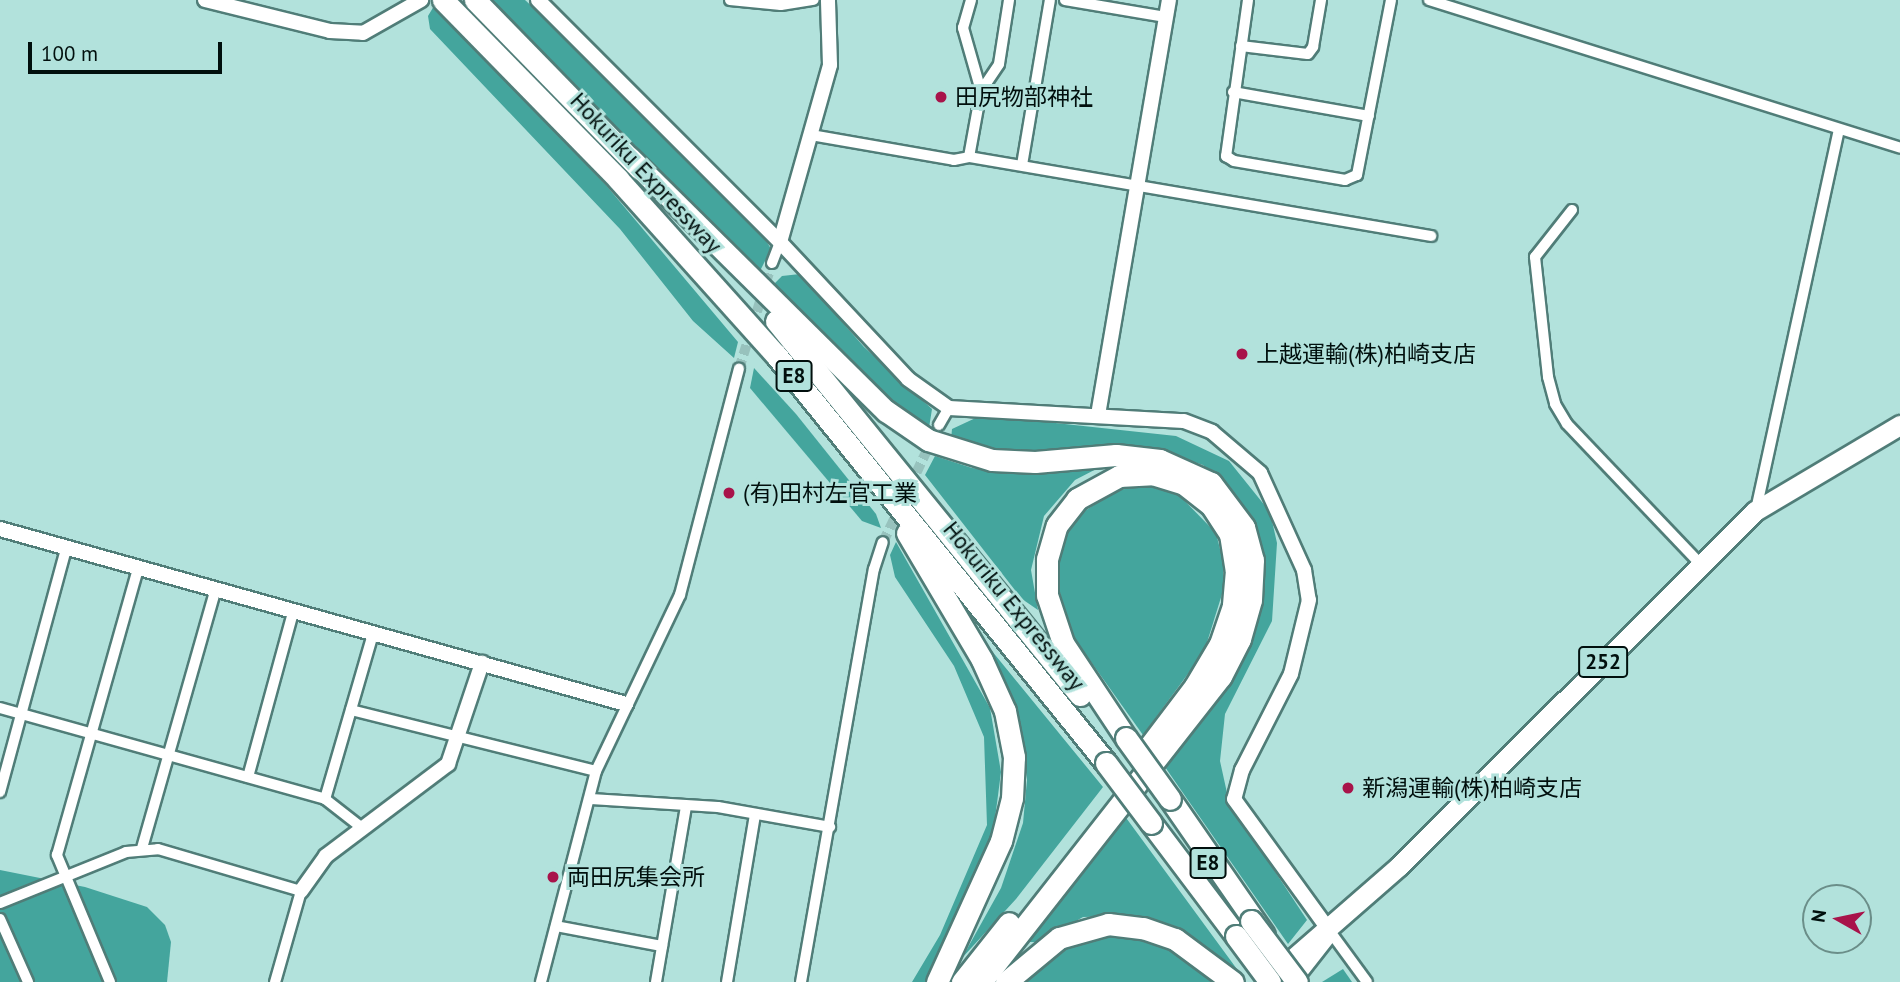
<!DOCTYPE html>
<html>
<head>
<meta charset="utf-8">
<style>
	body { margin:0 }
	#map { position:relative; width:1900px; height:982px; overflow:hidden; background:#b2e2dc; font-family:"PT Sans","Noto Sans JP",sans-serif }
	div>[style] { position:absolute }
	.forest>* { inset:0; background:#44a59d }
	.minor-tunnel>* { height:10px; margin-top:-5px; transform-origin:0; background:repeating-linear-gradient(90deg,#97c2bd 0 10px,transparent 0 15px) }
	.roads { filter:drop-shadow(2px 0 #507d78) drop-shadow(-2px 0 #507d78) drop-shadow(0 2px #507d78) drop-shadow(0 -2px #507d78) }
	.minor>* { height:10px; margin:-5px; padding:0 5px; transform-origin:5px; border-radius:5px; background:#fff }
	.tertiary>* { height:14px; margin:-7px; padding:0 7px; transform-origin:7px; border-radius:7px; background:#fff }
	.trunk>* { height:19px; margin:-9.5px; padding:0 9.5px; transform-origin:9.5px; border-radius:9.5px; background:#fff }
	.motorway>* { height:21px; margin:-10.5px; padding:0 10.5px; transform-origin:10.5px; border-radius:10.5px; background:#fff }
	.bridges { filter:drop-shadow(2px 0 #507d78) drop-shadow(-2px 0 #507d78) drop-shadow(0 2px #507d78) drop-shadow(0 -2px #507d78) }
	.motorway-bridge>* { height:21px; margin:-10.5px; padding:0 10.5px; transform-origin:10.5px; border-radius:10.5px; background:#fff }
	.dots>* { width:19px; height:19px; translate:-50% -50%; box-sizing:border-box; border:4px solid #b2e2dc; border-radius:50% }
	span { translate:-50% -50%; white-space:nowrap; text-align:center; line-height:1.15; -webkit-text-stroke:6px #b2e2dc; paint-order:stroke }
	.shield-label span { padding:2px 5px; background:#b2e2dc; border:2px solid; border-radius:5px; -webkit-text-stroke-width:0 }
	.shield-label { font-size:21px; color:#010f0d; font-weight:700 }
	.poi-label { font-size:23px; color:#010f0d }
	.left { translate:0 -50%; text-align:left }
	.street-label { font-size:23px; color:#010f0d }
	.north { position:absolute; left:1802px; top:884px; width:70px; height:70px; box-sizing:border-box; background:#b2e2dc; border:2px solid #6b8e89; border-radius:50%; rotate:279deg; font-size:19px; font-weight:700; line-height:28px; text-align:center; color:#010f0d }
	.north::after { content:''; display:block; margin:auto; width:24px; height:32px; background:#a8134a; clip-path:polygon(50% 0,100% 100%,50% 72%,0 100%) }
	.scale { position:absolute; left:28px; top:42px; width:194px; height:32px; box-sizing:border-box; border:4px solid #010f0d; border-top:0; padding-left:9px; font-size:21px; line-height:24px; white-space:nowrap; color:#010f0d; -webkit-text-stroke:5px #b2e2dc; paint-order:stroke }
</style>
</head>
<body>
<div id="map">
	<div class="forest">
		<i style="clip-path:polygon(490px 0,525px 0,536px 10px,767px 242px,771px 249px,760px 271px)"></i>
		<i style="clip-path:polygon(434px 6px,605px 184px,738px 342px,734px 358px,693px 321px,620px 229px,430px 29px,428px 16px)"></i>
		<i style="clip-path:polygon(800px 274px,864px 347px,932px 409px,929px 428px,879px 392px,773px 285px,782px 276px)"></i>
		<i style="clip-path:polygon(754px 368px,796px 414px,876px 514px,881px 528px,862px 521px,750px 388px)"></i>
		<i style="clip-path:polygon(982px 415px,1176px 436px,1229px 461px,1270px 512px,1277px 543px,1272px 621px,1225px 714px,1220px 761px,1229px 802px,1307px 920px,1288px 944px,1165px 767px,1201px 718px,1242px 510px,1230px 491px,1203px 465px,1161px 451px,1024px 457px,951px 440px,952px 429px)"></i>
		<i style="clip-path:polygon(935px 456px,972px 468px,1010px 472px,1104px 465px,1075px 480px,1044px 516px,1031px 570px,1038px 610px,1022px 599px,925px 475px)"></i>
		<i style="clip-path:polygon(1149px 486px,1177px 493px,1216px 533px,1223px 561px,1223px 591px,1204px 652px,1143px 735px,1064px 624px,1057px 569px,1063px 538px,1077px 516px,1117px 490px)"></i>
		<i style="clip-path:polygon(896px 542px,990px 708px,1001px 772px,993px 834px,953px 930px,925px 982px,912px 982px,940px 935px,987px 825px,984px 737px,954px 666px,895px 577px,890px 555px)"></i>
		<i style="clip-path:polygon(974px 629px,1103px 787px,1016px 899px,962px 958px,1001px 888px,1023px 823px,1027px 780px,1021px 733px,1002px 681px)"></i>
		<i style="clip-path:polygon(1124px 815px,1242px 976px,1202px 949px,1123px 916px,1083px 917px,1040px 942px,1030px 942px,1027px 936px)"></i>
		<i style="clip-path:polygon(0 870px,85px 887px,147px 907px,165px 925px,171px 942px,167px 982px,0 982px)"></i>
		<i style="clip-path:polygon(1108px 934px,1145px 937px,1180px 954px,1219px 982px,1016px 982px,1044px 955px,1077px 939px)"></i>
		<i style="clip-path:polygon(1343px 969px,1352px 982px,1322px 982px)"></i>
	</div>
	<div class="minor-tunnel">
		<i style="left:739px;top:369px;width:111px;rotate:-72.7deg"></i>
		<i style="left:910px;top:486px;width:68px;rotate:-64.6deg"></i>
		<i style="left:883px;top:542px;width:39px;rotate:-64deg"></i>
	</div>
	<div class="roads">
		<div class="minor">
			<i style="left:730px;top:0;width:51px;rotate:5.6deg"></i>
			<i style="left:781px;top:5px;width:33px;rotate:-9deg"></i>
			<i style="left:1065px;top:0;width:102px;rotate:9.6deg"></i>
			<i style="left:1248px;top:0;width:158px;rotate:98deg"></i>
			<i style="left:1226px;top:156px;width:9px;rotate:32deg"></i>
			<i style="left:1234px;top:161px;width:113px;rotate:9.7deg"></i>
			<i style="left:1345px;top:180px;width:13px;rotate:-23deg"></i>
			<i style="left:1357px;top:175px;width:178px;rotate:-79deg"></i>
			<i style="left:1429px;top:0;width:494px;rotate:17.4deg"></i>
			<i style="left:1241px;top:46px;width:67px;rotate:6.8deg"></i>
			<i style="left:1308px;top:54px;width:9px;rotate:-54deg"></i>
			<i style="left:1313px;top:47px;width:48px;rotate:-80.3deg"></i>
			<i style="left:981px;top:91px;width:32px;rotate:-56deg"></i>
			<i style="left:999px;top:64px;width:65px;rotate:-81.1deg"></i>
			<i style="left:1233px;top:92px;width:138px;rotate:10deg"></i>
			<i style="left:811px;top:135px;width:145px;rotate:9.9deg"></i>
			<i style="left:954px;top:160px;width:15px;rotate:-11deg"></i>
			<i style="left:969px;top:157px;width:67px;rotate:-79.7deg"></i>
			<i style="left:981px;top:91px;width:66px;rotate:-105.9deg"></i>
			<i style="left:963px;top:28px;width:29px;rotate:-74deg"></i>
			<i style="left:969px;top:157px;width:469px;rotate:9.7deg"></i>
			<i style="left:1022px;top:165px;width:167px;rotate:-80.4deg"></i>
			<i style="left:1572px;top:210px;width:60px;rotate:128.2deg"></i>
			<i style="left:1535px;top:257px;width:121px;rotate:83.8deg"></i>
			<i style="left:1548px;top:377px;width:28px;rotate:75deg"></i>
			<i style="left:1555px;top:404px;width:23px;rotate:59deg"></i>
			<i style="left:1567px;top:424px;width:196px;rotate:46.4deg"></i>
			<i style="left:772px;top:263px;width:22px;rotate:-69deg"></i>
			<i style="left:939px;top:425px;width:20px;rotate:-60deg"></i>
			<i style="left:1756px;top:510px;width:389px;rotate:-77.7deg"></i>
			<i style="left:0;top:708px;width:337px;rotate:15.6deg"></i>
			<i style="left:325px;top:799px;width:46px;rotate:37.9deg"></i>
			<i style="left:351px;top:710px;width:252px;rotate:14deg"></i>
			<i style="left:248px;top:777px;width:170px;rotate:-74.7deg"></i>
			<i style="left:0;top:792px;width:252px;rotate:-74.8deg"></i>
			<i style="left:325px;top:799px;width:172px;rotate:-73.8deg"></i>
			<i style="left:591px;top:799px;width:127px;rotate:3.6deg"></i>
			<i style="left:718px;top:807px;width:114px;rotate:10.1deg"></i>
			<i style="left:142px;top:848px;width:266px;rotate:-74.1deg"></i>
			<i style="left:0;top:903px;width:136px;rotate:-22deg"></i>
			<i style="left:126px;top:852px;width:32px;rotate:-5deg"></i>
			<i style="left:158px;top:849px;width:149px;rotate:16.4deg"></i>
			<i style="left:301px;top:891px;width:95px;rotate:105.9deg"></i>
			<i style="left:0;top:919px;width:69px;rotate:66deg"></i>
			<i style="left:556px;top:926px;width:108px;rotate:10.7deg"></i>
			<i style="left:1329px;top:930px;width:64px;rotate:53.8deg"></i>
			<i style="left:110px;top:982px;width:138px;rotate:-112.7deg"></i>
			<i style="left:57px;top:855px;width:297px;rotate:-74.2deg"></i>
			<i style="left:541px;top:982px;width:218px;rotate:-75.4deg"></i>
			<i style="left:596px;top:771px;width:195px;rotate:-64.5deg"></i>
			<i style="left:680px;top:595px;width:234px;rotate:-75.4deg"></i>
			<i style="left:656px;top:982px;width:179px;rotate:-80.3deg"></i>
			<i style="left:727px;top:982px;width:170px;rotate:-80.5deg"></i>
			<i style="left:801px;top:982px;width:419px;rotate:-80deg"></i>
			<i style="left:874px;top:569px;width:28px;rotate:-72deg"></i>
		</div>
		<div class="tertiary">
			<i style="left:205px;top:0;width:129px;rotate:13.9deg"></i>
			<i style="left:330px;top:31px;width:33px;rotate:3deg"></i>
			<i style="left:363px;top:33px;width:67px;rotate:-29.6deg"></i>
			<i style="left:538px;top:0;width:342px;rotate:45deg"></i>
			<i style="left:780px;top:242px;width:187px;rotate:46.9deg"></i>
			<i style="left:908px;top:379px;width:50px;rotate:35.3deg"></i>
			<i style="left:949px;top:408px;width:235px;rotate:3.2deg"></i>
			<i style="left:1184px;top:421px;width:30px;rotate:21deg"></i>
			<i style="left:1212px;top:432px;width:63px;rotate:40.5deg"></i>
			<i style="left:1260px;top:473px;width:107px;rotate:65.6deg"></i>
			<i style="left:1304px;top:570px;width:30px;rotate:81deg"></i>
			<i style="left:1309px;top:600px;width:76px;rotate:103.7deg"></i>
			<i style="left:1291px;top:674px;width:108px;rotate:117deg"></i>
			<i style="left:1242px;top:770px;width:30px;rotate:105deg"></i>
			<i style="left:1234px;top:799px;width:162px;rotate:54.1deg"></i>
			<i style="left:780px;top:242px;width:184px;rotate:-74.2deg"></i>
			<i style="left:830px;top:65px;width:65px;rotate:-91.8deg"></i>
			<i style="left:1098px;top:415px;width:421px;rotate:-80.3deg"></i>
			<i style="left:0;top:529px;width:650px;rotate:15.62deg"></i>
			<i style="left:301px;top:891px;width:43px;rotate:-54.5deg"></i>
			<i style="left:326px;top:856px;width:153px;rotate:-37deg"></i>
			<i style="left:448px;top:764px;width:107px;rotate:-71.4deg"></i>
		</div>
		<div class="trunk">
			<i style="left:1266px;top:982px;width:176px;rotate:-41.1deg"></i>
			<i style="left:1399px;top:866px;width:503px;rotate:-44.92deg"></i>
			<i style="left:1755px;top:511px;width:169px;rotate:-30.7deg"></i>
			<i style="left:1289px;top:982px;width:58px;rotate:-52deg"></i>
		</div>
		<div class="motorway">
			<i style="left:443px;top:0;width:250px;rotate:45.6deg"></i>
			<i style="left:618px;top:179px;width:237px;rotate:48.1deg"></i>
			<i style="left:776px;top:355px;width:525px;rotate:51.03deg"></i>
			<i style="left:475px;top:0;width:236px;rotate:45.7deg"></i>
			<i style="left:630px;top:158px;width:360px;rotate:44.7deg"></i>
			<i style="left:886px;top:411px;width:51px;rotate:34.6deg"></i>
			<i style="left:928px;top:440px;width:67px;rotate:17.4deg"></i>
			<i style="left:992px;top:460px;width:43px;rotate:2.7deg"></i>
			<i style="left:1035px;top:462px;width:81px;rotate:-4.9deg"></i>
			<i style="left:1116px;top:455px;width:44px;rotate:6.5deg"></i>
			<i style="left:1160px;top:460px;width:56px;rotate:24.3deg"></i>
			<i style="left:1211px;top:483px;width:55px;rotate:53.1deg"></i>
			<i style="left:1244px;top:527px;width:34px;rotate:75deg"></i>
			<i style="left:1253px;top:560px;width:40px;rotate:92.9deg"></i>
			<i style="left:1251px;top:600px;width:41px;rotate:105.8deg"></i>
			<i style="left:1240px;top:639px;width:42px;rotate:117.2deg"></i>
			<i style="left:1221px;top:676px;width:389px;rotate:128.1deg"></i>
			<i style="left:776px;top:321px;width:482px;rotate:50.9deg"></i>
			<i style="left:907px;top:533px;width:147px;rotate:59.4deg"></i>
			<i style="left:982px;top:660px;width:56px;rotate:65.7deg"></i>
			<i style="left:1005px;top:711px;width:47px;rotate:78.9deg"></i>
			<i style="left:1014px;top:757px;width:41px;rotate:92.8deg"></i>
			<i style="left:1012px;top:798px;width:44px;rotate:104.3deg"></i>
			<i style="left:1001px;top:841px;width:155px;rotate:114.4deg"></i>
			<i style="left:1126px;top:738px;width:114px;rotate:-123.6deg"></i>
			<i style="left:1063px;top:643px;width:51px;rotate:-108.4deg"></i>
			<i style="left:1047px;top:595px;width:36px;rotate:-90deg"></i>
			<i style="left:1047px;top:559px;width:35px;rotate:-74deg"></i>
			<i style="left:1057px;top:525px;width:33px;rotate:-52deg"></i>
			<i style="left:1077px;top:499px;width:48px;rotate:-28.7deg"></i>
			<i style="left:1119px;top:476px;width:33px;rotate:-3deg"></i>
			<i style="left:1152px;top:474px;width:34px;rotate:17deg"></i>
			<i style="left:1184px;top:484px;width:34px;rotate:38deg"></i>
			<i style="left:1211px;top:505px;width:35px;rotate:57deg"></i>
			<i style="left:1230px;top:534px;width:36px;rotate:81deg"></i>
			<i style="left:1236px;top:570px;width:36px;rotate:95deg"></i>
			<i style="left:1233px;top:606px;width:40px;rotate:108.9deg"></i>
			<i style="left:1220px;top:644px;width:49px;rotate:120.8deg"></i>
			<i style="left:1195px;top:686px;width:88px;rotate:127.1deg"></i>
			<i style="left:1170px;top:799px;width:165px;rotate:55.3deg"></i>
			<i style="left:1151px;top:823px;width:141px;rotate:53deg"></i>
			<i style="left:962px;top:982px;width:75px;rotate:-51.5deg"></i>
			<i style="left:1006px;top:982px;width:69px;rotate:-39.7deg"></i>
			<i style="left:1059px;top:938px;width:51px;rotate:-15.9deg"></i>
			<i style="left:1108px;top:924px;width:35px;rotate:7deg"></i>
			<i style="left:1143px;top:928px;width:34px;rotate:19deg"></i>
			<i style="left:1175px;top:939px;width:72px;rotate:36.6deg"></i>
		</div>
	</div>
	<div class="bridges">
		<div class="motorway-bridge">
			<i style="left:1126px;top:738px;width:75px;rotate:54.2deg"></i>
			<i style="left:1106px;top:763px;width:75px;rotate:53.1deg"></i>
			<i style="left:1251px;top:921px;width:76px;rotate:53deg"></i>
			<i style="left:1236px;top:936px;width:57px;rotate:53.5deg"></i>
		</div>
	</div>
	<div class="dots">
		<i style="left:941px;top:97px;background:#a8134a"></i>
		<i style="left:1242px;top:354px;background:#a8134a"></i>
		<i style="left:729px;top:493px;background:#a8134a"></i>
		<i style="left:1348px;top:788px;background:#a8134a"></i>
		<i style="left:553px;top:877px;background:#a8134a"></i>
	</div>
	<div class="shield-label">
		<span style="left:794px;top:376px">E8</span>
		<span style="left:1603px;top:662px">252</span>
		<span style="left:1208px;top:863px">E8</span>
	</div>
	<div class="poi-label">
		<span class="left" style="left:955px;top:97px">田尻物部神社</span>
		<span class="left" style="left:1256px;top:354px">上越運輸(株)柏崎支店</span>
		<span class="left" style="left:743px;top:493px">(有)田村左官工業</span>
		<span class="left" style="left:1362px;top:788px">新潟運輸(株)柏崎支店</span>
		<span class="left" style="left:567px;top:877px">両田尻集会所</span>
	</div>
	<div class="street-label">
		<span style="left:646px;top:173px;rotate:47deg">Hokuriku Expressway</span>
		<span style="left:1014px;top:606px;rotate:51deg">Hokuriku Expressway</span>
	</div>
	<div class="north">N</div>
	<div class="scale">100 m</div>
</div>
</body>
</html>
